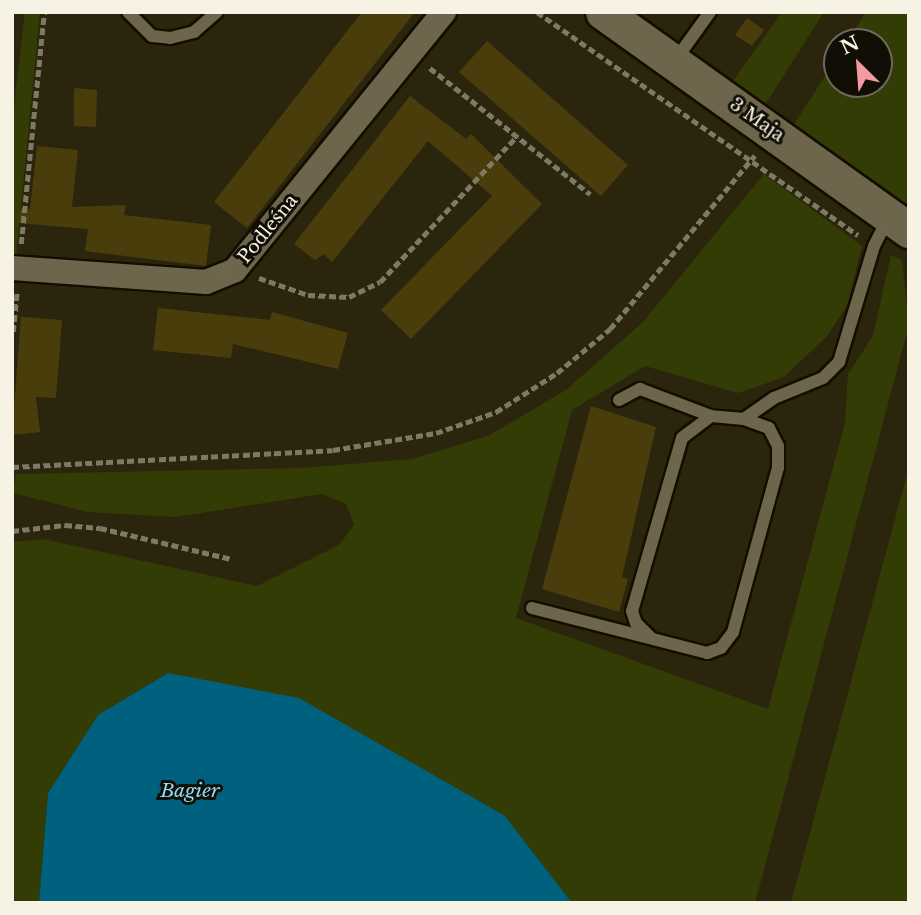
<!DOCTYPE html>
<html>
<head>
<meta charset="utf-8">
<style>
	body { margin:0 }
	#map { position:relative; width:921px; height:915px; overflow:hidden; background:#2c250e; font-family:"Libre Baskerville",serif }
	div>[style] { position:absolute }
	.green>* { inset:0; background:#333c04 }
	.water>* { inset:0; background:#00617e }
	.building>* { inset:0; background:#4a3d0c }
	.path>* { height:4.5px; margin-top:-2.25px; transform-origin:0; background:repeating-linear-gradient(90deg,#7e7965 0 7px,transparent 0 10.5px) }
	.roads { filter:drop-shadow(2px 0 #140e00) drop-shadow(-2px 0 #140e00) drop-shadow(0 2px #140e00) drop-shadow(0 -2px #140e00) }
	.lane>* { height:12px; margin:-6px; padding:0 6px; transform-origin:6px; border-radius:6px; background:#6d664c }
	.street>* { height:24px; margin:-12px; padding:0 12px; transform-origin:12px; border-radius:12px; background:#6d664c }
	.secondary>* { height:35px; margin:-17.5px; padding:0 17.5px; transform-origin:17.5px; border-radius:17.5px; background:#6d664c }
	span { translate:-50% -50%; white-space:nowrap; text-align:center; line-height:1.15; -webkit-text-stroke:6px #110e05; paint-order:stroke }
	.street-label { font-size:18px; color:#f6f2e4 }
	.water-label { font-size:19px; color:#91dbfa; font-style:italic }
	.frame { position:absolute; inset:0; border:14px solid #f6f2e4; pointer-events:none }
	.north { position:absolute; left:823px; top:28px; width:70px; height:70px; box-sizing:border-box; background:#110e05; border:2px solid #6d695e; border-radius:50%; rotate:335deg; font-size:19px; font-weight:700; line-height:28px; text-align:center; color:#f6f2e4 }
	.north::after { content:''; display:block; margin:auto; width:24px; height:32px; background:#f49aa2; clip-path:polygon(50% 0,100% 100%,50% 72%,0 100%) }
</style>
</head>
<body>
<div id="map">
	<div class="green">
		<i style="clip-path:polygon(25px 12px,40px 12px,16px 259px,12px 257px,12px 123px)"></i>
		<i style="clip-path:polygon(782px 12px,824px 12px,765px 105px,733px 81px)"></i>
		<i style="clip-path:polygon(866px 12px,909px 12px,909px 209px,793px 126px,837px 57px,837px 84px,879px 84px,879px 42px,847px 42px)"></i>
		<i style="clip-path:polygon(764px 174px,862px 246px,847px 306px,827px 336px,784px 377px,738px 393px,645px 366px,572px 410px,516px 618px,768px 709px,845px 423px,848px 374px,873px 336px,891px 255px,902px 260px,909px 325px,755px 903px,572px 903px,505px 816px,168px 673px,98px 715px,48px 793px,39px 903px,12px 903px,12px 542px,43px 539px,257px 586px,339px 545px,354px 525px,346px 504px,322px 494px,175px 517px,88px 512px,13px 493px,16px 474px,302px 468px,412px 459px,488px 436px,566px 390px,643px 322px)"></i>
		<i style="clip-path:polygon(909px 466px,909px 903px,791px 903px,904px 486px)"></i>
	</div>
	<div class="water">
		<i style="clip-path:polygon(168px 673px,299px 698px,505px 816px,572px 903px,39px 903px,48px 793px,98px 715px)"></i>
	</div>
	<div class="building">
		<i style="clip-path:polygon(362px 12px,415px 12px,247px 228px,214px 202px)"></i>
		<i style="clip-path:polygon(747px 18px,764px 30px,752px 46px,735px 35px)"></i>
		<i style="clip-path:polygon(487px 41px,628px 165px,601px 196px,459px 72px)"></i>
		<i style="clip-path:polygon(74px 88px,97px 90px,96px 127px,74px 126px)"></i>
		<i style="clip-path:polygon(410px 96px,466px 139px,471px 134px,542px 204px,411px 339px,381px 310px,492px 196px,428px 141px,332px 262px,324px 254px,315px 260px,294px 244px)"></i>
		<i style="clip-path:polygon(37px 146px,78px 150px,72px 207px,126px 205px,124px 215px,211px 225px,206px 266px,85px 251px,88px 229px,19px 223px,20px 209px,30px 209px)"></i>
		<i style="clip-path:polygon(158px 308px,270px 320px,272px 312px,348px 333px,338px 369px,233px 344px,231px 358px,153px 350px)"></i>
		<i style="clip-path:polygon(21px 317px,62px 320px,56px 398px,36px 397px,40px 432px,12px 435px)"></i>
		<i style="clip-path:polygon(591px 406px,656px 427px,622px 577px,628px 579px,619px 612px,542px 589px)"></i>
	</div>
	<div class="path">
		<i style="left:537px;top:12px;width:391px;rotate:34.8deg"></i>
		<i style="left:430px;top:68px;width:204px;rotate:38.2deg"></i>
		<i style="left:21px;top:244px;width:233px;rotate:-84.3deg"></i>
		<i style="left:259px;top:278px;width:52px;rotate:19.1deg"></i>
		<i style="left:308px;top:295px;width:41px;rotate:2.8deg"></i>
		<i style="left:349px;top:297px;width:34px;rotate:-26deg"></i>
		<i style="left:380px;top:282px;width:200px;rotate:-46.8deg"></i>
		<i style="left:13px;top:332px;width:41px;rotate:-84.4deg"></i>
		<i style="left:12px;top:467px;width:321px;rotate:-3deg"></i>
		<i style="left:333px;top:450px;width:104px;rotate:-9.4deg"></i>
		<i style="left:436px;top:433px;width:64px;rotate:-19.3deg"></i>
		<i style="left:496px;top:412px;width:72px;rotate:-32.6deg"></i>
		<i style="left:557px;top:373px;width:69px;rotate:-39.7deg"></i>
		<i style="left:610px;top:329px;width:226px;rotate:-50.2deg"></i>
		<i style="left:12px;top:531px;width:53px;rotate:-6.5deg"></i>
		<i style="left:65px;top:525px;width:35px;rotate:5deg"></i>
		<i style="left:100px;top:528px;width:135px;rotate:13.3deg"></i>
	</div>
	<div class="roads">
		<div class="lane">
			<i style="left:128px;top:12px;width:34px;rotate:45deg"></i>
			<i style="left:152px;top:36px;width:18px;rotate:6deg"></i>
			<i style="left:170px;top:38px;width:25px;rotate:-14deg"></i>
			<i style="left:194px;top:32px;width:30px;rotate:-41deg"></i>
			<i style="left:674px;top:62px;width:62px;rotate:-54.2deg"></i>
			<i style="left:619px;top:400px;width:24px;rotate:-28deg"></i>
			<i style="left:640px;top:389px;width:76px;rotate:20.8deg"></i>
			<i style="left:744px;top:419px;width:37px;rotate:-35deg"></i>
			<i style="left:774px;top:398px;width:53px;rotate:-22.2deg"></i>
			<i style="left:823px;top:378px;width:23px;rotate:-45deg"></i>
			<i style="left:839px;top:362px;width:121px;rotate:-73.2deg"></i>
			<i style="left:874px;top:246px;width:31px;rotate:-63deg"></i>
			<i style="left:532px;top:608px;width:181px;rotate:14.4deg"></i>
			<i style="left:707px;top:653px;width:15px;rotate:-20deg"></i>
			<i style="left:721px;top:648px;width:20px;rotate:-53deg"></i>
			<i style="left:733px;top:632px;width:170px;rotate:-74.7deg"></i>
			<i style="left:778px;top:468px;width:22px;rotate:-90deg"></i>
			<i style="left:778px;top:446px;width:20px;rotate:-117deg"></i>
			<i style="left:769px;top:428px;width:27px;rotate:-160deg"></i>
			<i style="left:744px;top:419px;width:33px;rotate:-175deg"></i>
			<i style="left:711px;top:416px;width:36px;rotate:143deg"></i>
			<i style="left:682px;top:438px;width:180px;rotate:106.1deg"></i>
			<i style="left:632px;top:611px;width:13px;rotate:72deg"></i>
			<i style="left:636px;top:623px;width:21px;rotate:45deg"></i>
		</div>
		<div class="street">
			<i style="left:12px;top:268px;width:195px;rotate:4.1deg"></i>
			<i style="left:206px;top:282px;width:31px;rotate:-22deg"></i>
			<i style="left:235px;top:270px;width:332px;rotate:-51deg"></i>
		</div>
		<div class="secondary">
			<i style="left:603px;top:12px;width:376px;rotate:35.5deg"></i>
		</div>
	</div>
	<div class="street-label">
		<span style="left:757px;top:120px;rotate:35deg">3 Maja</span>
		<span style="left:268px;top:229px;rotate:-51deg">Podleśna</span>
	</div>
	<div class="water-label">
		<span style="left:190px;top:791px">Bagier</span>
	</div>
	<div class="frame"></div>
	<div class="north">N</div>
</div>
</body>
</html>
